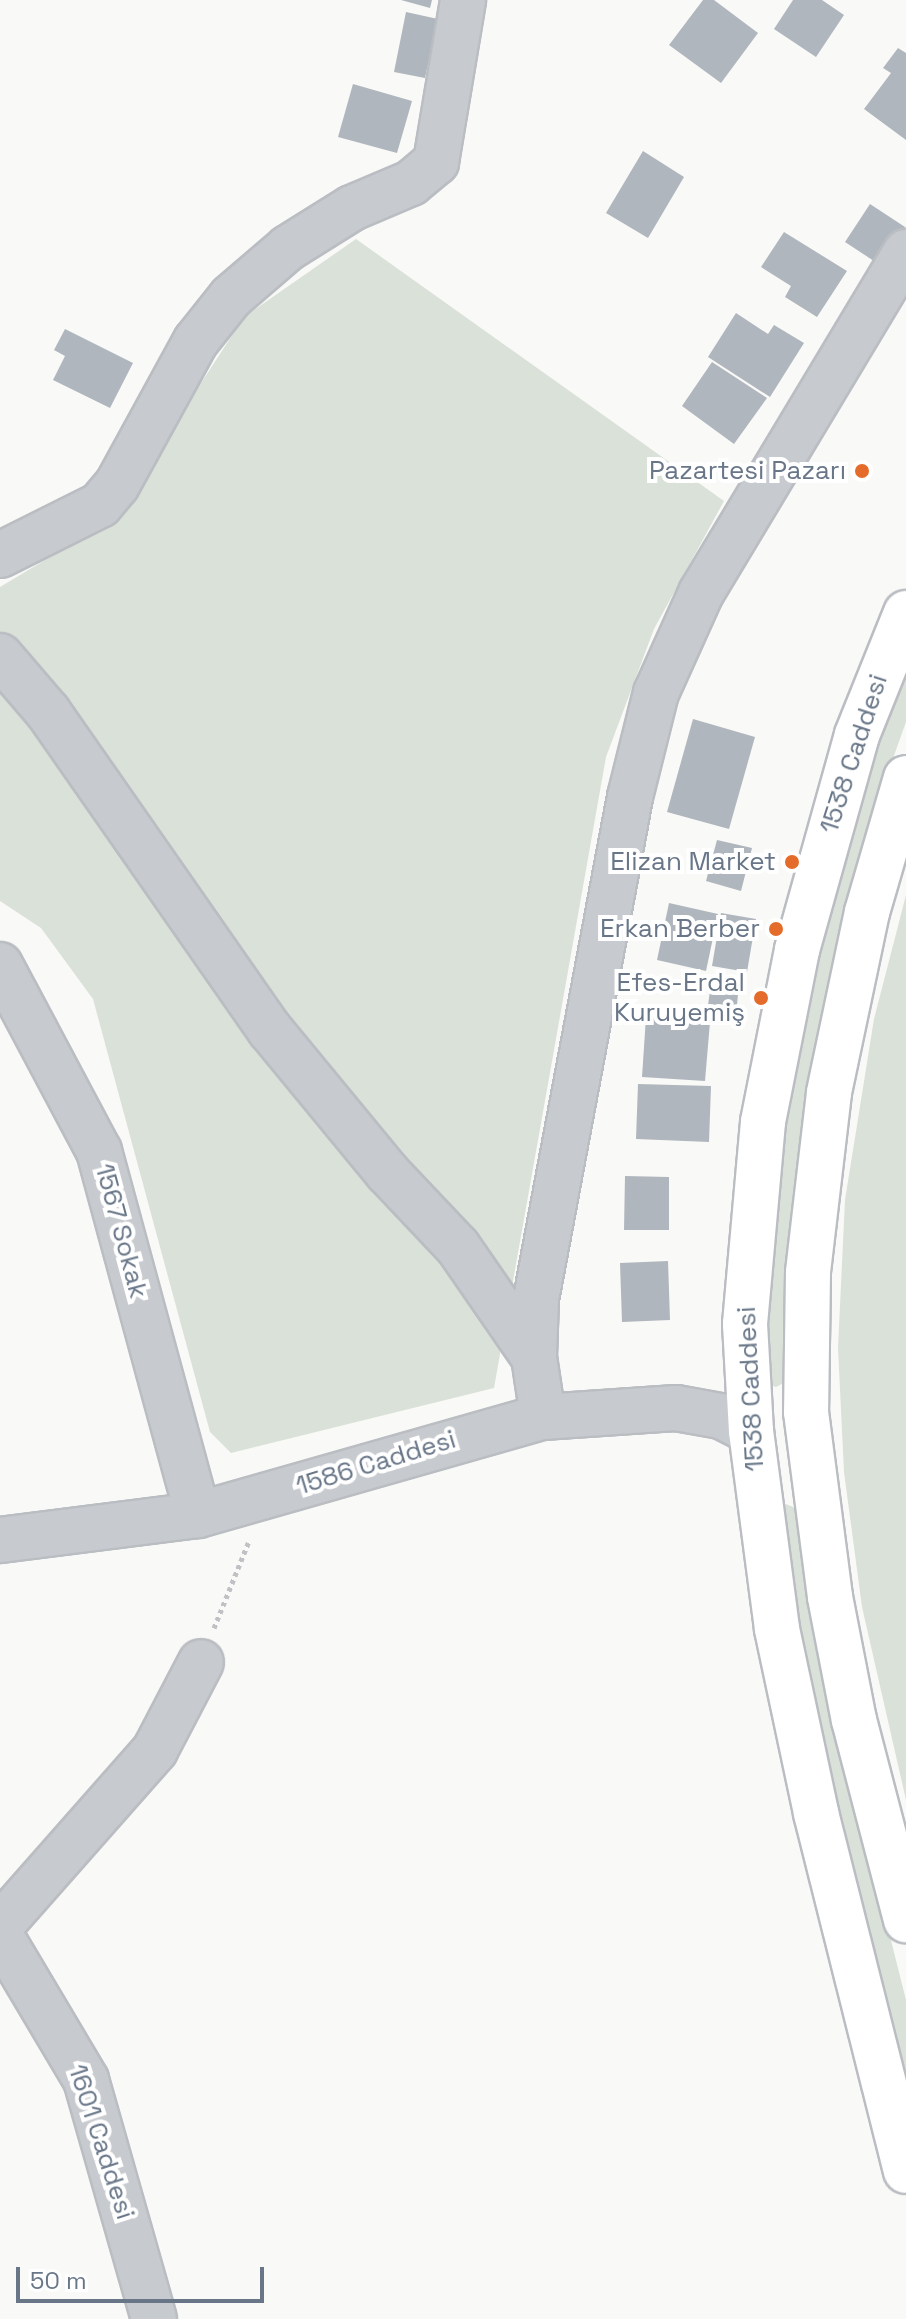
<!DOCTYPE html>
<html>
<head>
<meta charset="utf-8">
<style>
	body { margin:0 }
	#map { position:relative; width:906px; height:2319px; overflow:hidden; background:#f9f9f7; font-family:"Space Grotesk",sans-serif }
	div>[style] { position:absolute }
	.green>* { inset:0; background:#dae1d8 }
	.building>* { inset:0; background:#b0b6bd }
	.path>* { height:5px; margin-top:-2.5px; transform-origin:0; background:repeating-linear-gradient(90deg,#bfc1c4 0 4px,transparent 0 8px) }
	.roads { filter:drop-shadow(2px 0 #babdc2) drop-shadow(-2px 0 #babdc2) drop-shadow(0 2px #babdc2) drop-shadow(0 -2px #babdc2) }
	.minor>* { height:44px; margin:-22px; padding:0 22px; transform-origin:22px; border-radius:22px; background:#c7cace }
	.major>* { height:44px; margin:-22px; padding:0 22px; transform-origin:22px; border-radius:22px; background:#fff }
	.dots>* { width:22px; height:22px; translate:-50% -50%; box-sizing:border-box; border:4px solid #fff; border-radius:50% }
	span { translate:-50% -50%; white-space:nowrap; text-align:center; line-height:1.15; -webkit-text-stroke:8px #fff; paint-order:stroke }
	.poi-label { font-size:26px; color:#687688 }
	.right { translate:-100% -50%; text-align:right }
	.street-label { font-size:26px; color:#687688 }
	.scale { position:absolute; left:16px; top:2267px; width:248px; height:36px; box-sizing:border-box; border:4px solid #687688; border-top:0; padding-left:10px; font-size:24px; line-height:28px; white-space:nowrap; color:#687688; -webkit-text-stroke:6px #fff; paint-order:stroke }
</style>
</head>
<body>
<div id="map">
	<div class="green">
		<i style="clip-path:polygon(356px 239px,724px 501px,654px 629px,606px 757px,494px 1388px,231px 1453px,210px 1432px,93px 999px,41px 928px,0 901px,0 587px,112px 520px,244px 317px)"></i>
		<i style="clip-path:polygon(906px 657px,906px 722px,891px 764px,787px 1381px,776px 1387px,768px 1384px,768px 1209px,836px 857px)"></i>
		<i style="clip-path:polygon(906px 895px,906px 1800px,862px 1607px,844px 1472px,838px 1348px,845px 1200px,874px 1019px)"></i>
		<i style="clip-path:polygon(786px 1504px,800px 1510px,832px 1706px,906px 2000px,906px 2101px,807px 1695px,779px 1508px)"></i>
	</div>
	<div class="building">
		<i style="clip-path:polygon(401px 0,432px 0,430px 8px)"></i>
		<i style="clip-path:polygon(703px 0,714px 0,758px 33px,721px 83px,669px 45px)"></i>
		<i style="clip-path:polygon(793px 0,822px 0,844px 15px,816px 57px,774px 29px)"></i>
		<i style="clip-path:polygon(406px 12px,438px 19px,425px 78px,394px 72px)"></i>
		<i style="clip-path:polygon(898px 48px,906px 53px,906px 140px,864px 109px,891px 73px,883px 68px)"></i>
		<i style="clip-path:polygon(353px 84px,412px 101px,397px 153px,338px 137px)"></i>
		<i style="clip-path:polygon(643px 151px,684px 177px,648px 238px,606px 213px)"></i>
		<i style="clip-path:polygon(870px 204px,905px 227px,880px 265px,845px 242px)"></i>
		<i style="clip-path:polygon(784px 232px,847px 271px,817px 317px,785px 297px,791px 286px,761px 267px)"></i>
		<i style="clip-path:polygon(736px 313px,768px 334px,774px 325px,804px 343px,770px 397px,708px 357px)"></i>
		<i style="clip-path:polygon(65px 329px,133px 363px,110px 408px,53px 380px,65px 356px,54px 350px)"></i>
		<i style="clip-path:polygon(712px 362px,767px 398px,734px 444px,682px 406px)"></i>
		<i style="clip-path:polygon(693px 719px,755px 737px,729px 829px,667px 812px)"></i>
		<i style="clip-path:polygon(717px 840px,752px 848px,741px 891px,706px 881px)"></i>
		<i style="clip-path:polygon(669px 903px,718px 914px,706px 971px,657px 960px)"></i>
		<i style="clip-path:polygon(721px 913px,756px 919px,747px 972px,712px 966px)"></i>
		<i style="clip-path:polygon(710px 991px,738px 994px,736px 1016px,707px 1012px)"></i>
		<i style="clip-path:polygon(646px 1017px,710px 1022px,705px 1081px,642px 1077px)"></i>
		<i style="clip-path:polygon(638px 1084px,711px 1086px,709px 1142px,636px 1139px)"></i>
		<i style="clip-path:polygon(625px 1176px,669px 1177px,669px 1230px,624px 1230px)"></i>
		<i style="clip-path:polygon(668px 1261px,670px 1320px,622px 1322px,620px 1263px)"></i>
	</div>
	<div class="path">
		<i style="left:214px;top:1628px;width:94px;rotate:-68.1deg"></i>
	</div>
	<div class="roads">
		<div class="minor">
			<i style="left:0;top:555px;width:112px;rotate:-26.6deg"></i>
			<i style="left:100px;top:505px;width:26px;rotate:-50deg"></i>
			<i style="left:117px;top:485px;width:164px;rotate:-61.3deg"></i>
			<i style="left:196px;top:341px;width:56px;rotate:-51.5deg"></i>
			<i style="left:231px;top:297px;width:75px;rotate:-40.7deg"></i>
			<i style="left:288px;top:248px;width:75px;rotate:-32deg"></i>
			<i style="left:352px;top:208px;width:64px;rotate:-23deg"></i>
			<i style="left:411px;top:183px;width:33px;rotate:-40deg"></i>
			<i style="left:436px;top:162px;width:164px;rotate:-80.5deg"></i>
			<i style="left:0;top:656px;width:74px;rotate:49.4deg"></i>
			<i style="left:48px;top:712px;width:388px;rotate:55.1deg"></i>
			<i style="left:270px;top:1030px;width:184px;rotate:50.5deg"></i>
			<i style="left:387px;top:1172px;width:103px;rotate:46.6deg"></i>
			<i style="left:458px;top:1247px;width:134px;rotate:55.4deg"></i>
			<i style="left:0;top:965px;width:211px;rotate:62deg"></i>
			<i style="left:99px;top:1151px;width:377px;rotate:74.8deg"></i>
			<i style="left:543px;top:1417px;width:61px;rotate:-98.5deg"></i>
			<i style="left:534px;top:1357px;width:58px;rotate:-88deg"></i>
			<i style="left:536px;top:1299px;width:511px;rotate:-79.39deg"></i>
			<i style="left:630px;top:797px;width:107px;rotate:-76deg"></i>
			<i style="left:656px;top:693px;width:110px;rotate:-65.8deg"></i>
			<i style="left:701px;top:593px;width:398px;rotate:-59deg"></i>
			<i style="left:0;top:1540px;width:200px;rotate:-7.2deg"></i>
			<i style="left:198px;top:1515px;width:359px;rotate:-15.9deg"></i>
			<i style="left:543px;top:1417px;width:133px;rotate:-3.9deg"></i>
			<i style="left:676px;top:1408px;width:46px;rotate:10.1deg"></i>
			<i style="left:721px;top:1416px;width:34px;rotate:27deg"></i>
			<i style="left:0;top:1926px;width:235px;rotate:-48.6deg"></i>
			<i style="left:155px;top:1750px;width:99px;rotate:-62.4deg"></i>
			<i style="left:0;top:1935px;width:169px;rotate:59.3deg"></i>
			<i style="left:86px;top:2080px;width:248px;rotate:74.1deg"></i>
		</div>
		<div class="major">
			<i style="left:906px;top:613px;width:131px;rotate:111.9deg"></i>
			<i style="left:857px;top:735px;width:223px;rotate:105.6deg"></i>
			<i style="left:797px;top:950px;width:175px;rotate:101.2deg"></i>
			<i style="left:763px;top:1122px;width:203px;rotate:95.1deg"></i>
			<i style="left:745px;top:1324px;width:107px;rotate:86.8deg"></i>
			<i style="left:751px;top:1431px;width:200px;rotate:82.5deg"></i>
			<i style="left:777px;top:1629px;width:188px;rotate:78deg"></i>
			<i style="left:816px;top:1813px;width:369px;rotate:75.9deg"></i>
			<i style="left:906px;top:778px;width:140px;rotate:106.2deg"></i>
			<i style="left:867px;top:912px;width:185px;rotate:101.9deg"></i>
			<i style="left:829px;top:1093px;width:181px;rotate:96.7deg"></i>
			<i style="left:808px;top:1273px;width:139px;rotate:90.8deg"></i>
			<i style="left:806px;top:1412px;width:187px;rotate:82.6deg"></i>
			<i style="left:830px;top:1597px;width:125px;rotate:79deg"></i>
			<i style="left:854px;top:1720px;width:207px;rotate:75.4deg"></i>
		</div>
	</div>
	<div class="dots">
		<i style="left:862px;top:471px;background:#e56b2b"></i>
		<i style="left:792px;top:862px;background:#e56b2b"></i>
		<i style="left:776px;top:929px;background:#e56b2b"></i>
		<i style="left:761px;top:998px;background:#e56b2b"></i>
	</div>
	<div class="poi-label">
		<span class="right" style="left:846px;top:471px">Pazartesi Pazarı</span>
		<span class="right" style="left:776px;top:862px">Elizan Market</span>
		<span class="right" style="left:760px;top:929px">Erkan Berber</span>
		<span class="right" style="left:745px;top:998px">Efes-Erdal<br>Kuruyemiş</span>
	</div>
	<div class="street-label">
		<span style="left:854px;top:754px;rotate:-72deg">1538 Caddesi</span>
		<span style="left:121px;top:1231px;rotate:75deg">1567 Sokak</span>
		<span style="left:751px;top:1389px;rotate:-93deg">1538 Caddesi</span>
		<span style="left:376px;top:1463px;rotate:-17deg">1586 Caddesi</span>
		<span style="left:101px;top:2142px;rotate:72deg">1601 Caddesi</span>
	</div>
	<div class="scale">50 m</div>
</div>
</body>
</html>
